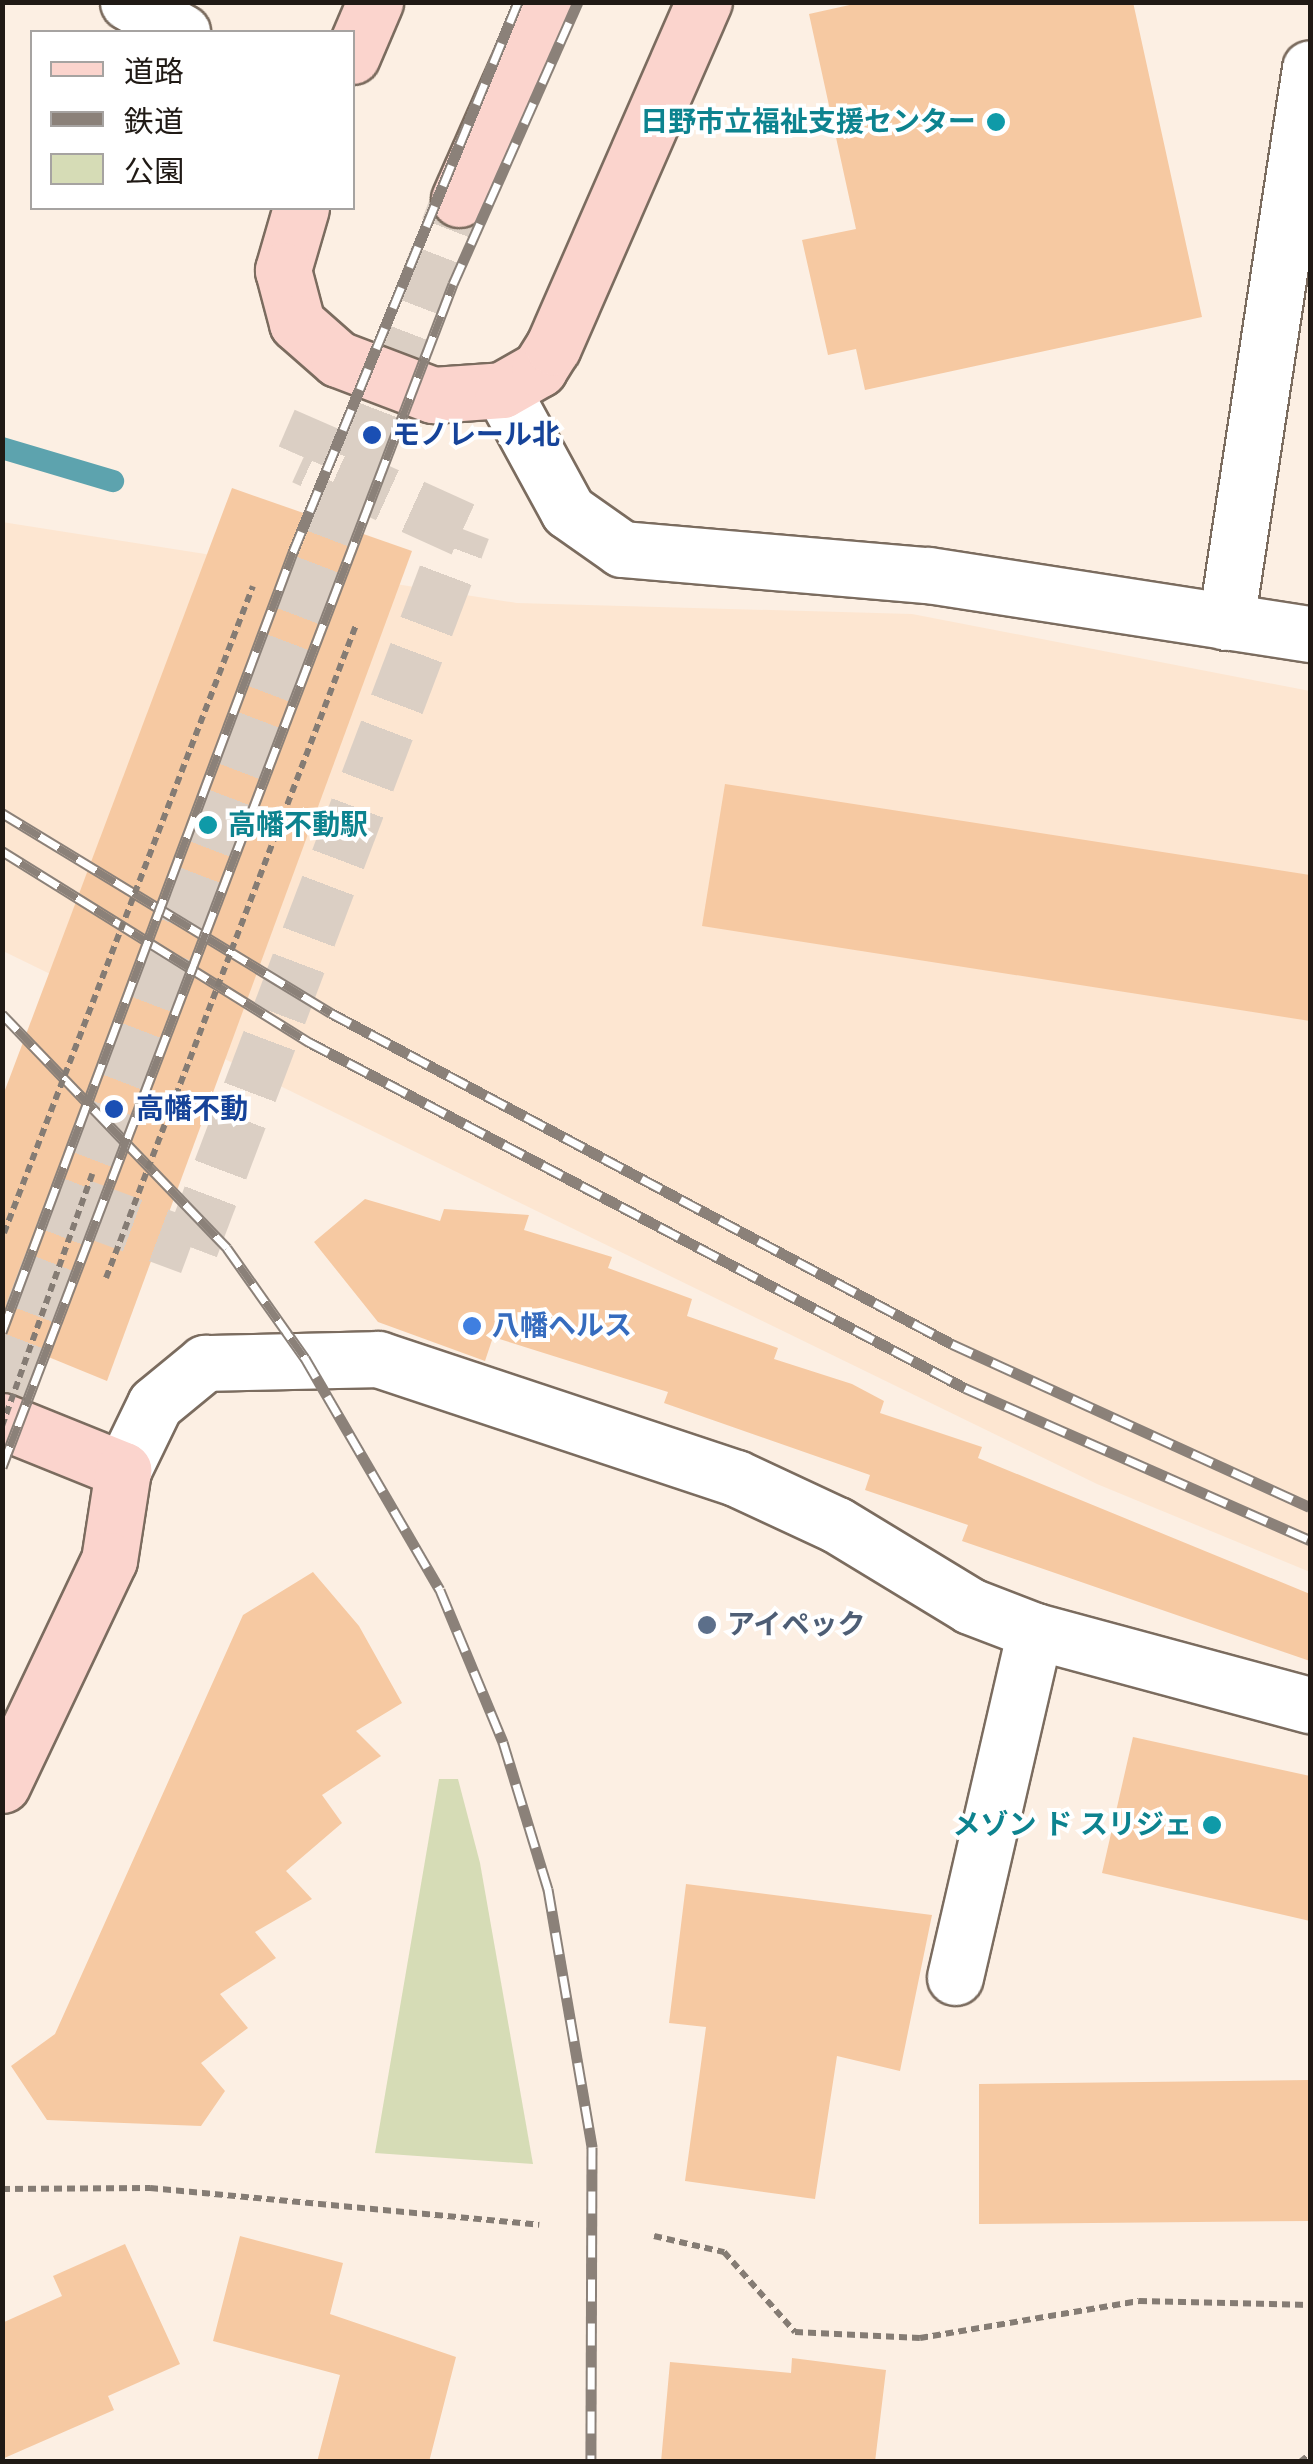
<!DOCTYPE html>
<html>
<head>
<meta charset="utf-8">
<style>
	body { margin:0 }
	#map { position:relative; width:1313px; height:2464px; overflow:hidden; background:#fcefe3; font-family:Arial,"Noto Sans JP",sans-serif }
	div>[style] { position:absolute }
	.built>* { inset:0; background:#fde6d1 }
	.green>* { inset:0; background:#d6dcb6 }
	.stream>* { height:22px; margin:-11px; padding:0 11px; transform-origin:11px; border-radius:11px; background:#5da3ae }
	.building>* { inset:0; background:#f6c9a2 }
	.pedestrian-tunnel>* { height:55px; margin-top:-27.5px; transform-origin:0; background:repeating-linear-gradient(90deg,#dbcfc4 0 55px,transparent 0 83px) }
	.secondary-tunnel>* { height:55px; margin-top:-27.5px; transform-origin:0; background:repeating-linear-gradient(90deg,#dbcfc4 0 55px,transparent 0 83px) }
	.path>* { height:6px; margin-top:-3px; transform-origin:0; background:repeating-linear-gradient(90deg,#857c74 0 8px,transparent 0 13px) }
	.roads { filter:drop-shadow(2px 0 #7b6c5f) drop-shadow(-2px 0 #7b6c5f) drop-shadow(0 2px #7b6c5f) drop-shadow(0 -2px #7b6c5f) }
	.minor>* { height:55px; margin:-27.5px; padding:0 27.5px; transform-origin:27.5px; border-radius:27.5px; background:#fff }
	.secondary>* { height:55px; margin:-27.5px; padding:0 27.5px; transform-origin:27.5px; border-radius:27.5px; background:#fbd4cd }
	.rail>* { height:11px; margin-top:-5.5px; transform-origin:0; background:repeating-linear-gradient(90deg,#fff 0 22px,#8b8179 0 44px); box-sizing:border-box; border-block:2px solid #8b8179 }
	.path-bridge>* { height:6px; margin-top:-3px; transform-origin:0; background:repeating-linear-gradient(90deg,#857c74 0 8px,transparent 0 13px) }
	.dots>* { width:28px; height:28px; translate:-50% -50%; box-sizing:border-box; border:5px solid #fff; border-radius:50% }
	span { translate:-50% -50%; white-space:nowrap; text-align:center; line-height:1.15; -webkit-text-stroke:8px #fff; paint-order:stroke }
	.culture-label { font-size:28px; color:#0d838f; font-weight:700 }
	.right { translate:-100% -50%; text-align:right }
	.left { translate:0 -50%; text-align:left }
	.transit-label { font-size:28px; color:#164399; font-weight:700 }
	.shop-label { font-size:28px; color:#366cbe; font-weight:700 }
	.service-label { font-size:28px; color:#4e5e75; font-weight:700 }
	.frame { position:absolute; inset:0; border:5px solid #201a15; pointer-events:none }
	.legend { position:absolute; left:30px; top:30px; width:325px; height:180px; box-sizing:border-box; background:#fff; border:2px solid #a6a3a1; margin:0; padding:12px 18px; list-style:none; font-size:30px; color:#201a15 }
	.legend li { display:flex; align-items:center; gap:20px; height:50px }
	.legend b { width:50px; border:2px solid #a6a3a1 }
</style>
</head>
<body>
<div id="map">
	<div class="built">
		<i style="clip-path:polygon(2px 522px,517px 603px,912px 614px,1310px 691px,1310px 1572px,1097px 1484px,3px 951px)"></i>
	</div>
	<div class="green">
		<i style="clip-path:polygon(439px 1779px,458px 1779px,480px 1863px,533px 2164px,375px 2153px)"></i>
	</div>
	<div class="stream">
		<i style="left:2px;top:448px;width:116px;rotate:16.6deg"></i>
	</div>
	<div class="building">
		<i style="clip-path:polygon(863px 2px,1133px 2px,1202px 317px,865px 390px,856px 349px,828px 355px,802px 240px,856px 229px,809px 14px)"></i>
		<i style="clip-path:polygon(232px 488px,412px 551px,107px 1381px,2px 1338px,2px 1098px)"></i>
		<i style="clip-path:polygon(725px 784px,1310px 875px,1310px 1021px,702px 926px)"></i>
		<i style="clip-path:polygon(365px 1199px,440px 1221px,444px 1209px,529px 1215px,524px 1230px,612px 1257px,608px 1268px,692px 1299px,687px 1316px,778px 1348px,774px 1359px,852px 1384px,884px 1401px,880px 1413px,982px 1447px,978px 1458px,1310px 1594px,1310px 1661px,962px 1541px,968px 1525px,865px 1490px,870px 1475px,664px 1403px,668px 1392px,493px 1337px,485px 1361px,378px 1322px,314px 1242px)"></i>
		<i style="clip-path:polygon(313px 1572px,359px 1626px,402px 1703px,356px 1731px,381px 1756px,322px 1795px,342px 1823px,286px 1871px,312px 1899px,255px 1932px,276px 1958px,220px 1994px,248px 2028px,201px 2063px,225px 2091px,201px 2126px,47px 2120px,11px 2066px,55px 2034px,243px 1615px)"></i>
		<i style="clip-path:polygon(1133px 1737px,1310px 1776px,1310px 1921px,1102px 1873px)"></i>
		<i style="clip-path:polygon(686px 1884px,932px 1915px,900px 2071px,837px 2056px,815px 2199px,685px 2181px,706px 2027px,669px 2023px)"></i>
		<i style="clip-path:polygon(1310px 2080px,1310px 2221px,979px 2224px,979px 2084px)"></i>
		<i style="clip-path:polygon(240px 2236px,343px 2263px,330px 2314px,456px 2357px,429px 2462px,317px 2462px,340px 2375px,213px 2341px)"></i>
		<i style="clip-path:polygon(125px 2244px,180px 2364px,108px 2396px,114px 2410px,2px 2459px,2px 2323px,62px 2296px,53px 2276px)"></i>
		<i style="clip-path:polygon(792px 2358px,886px 2370px,875px 2462px,661px 2462px,670px 2362px,791px 2373px)"></i>
	</div>
	<div class="pedestrian-tunnel">
		<i style="left:81px;top:1206px;width:117px;rotate:20.4deg"></i>
		<i style="left:191px;top:1247px;width:768px;rotate:-69.25deg"></i>
		<i style="left:463px;top:529px;width:175px;rotate:-155.6deg"></i>
		<i style="left:304px;top:457px;width:40px;rotate:-66.6deg"></i>
	</div>
	<div class="secondary-tunnel">
		<i style="left:2px;top:1391px;width:1277px;rotate:-69.02deg"></i>
	</div>
	<div class="path">
		<i style="left:2px;top:2189px;width:148px;rotate:-0.4deg"></i>
		<i style="left:150px;top:2188px;width:391px;rotate:5.4deg"></i>
		<i style="left:654px;top:2236px;width:72px;rotate:12.9deg"></i>
		<i style="left:724px;top:2252px;width:107px;rotate:48.4deg"></i>
		<i style="left:795px;top:2332px;width:125px;rotate:2.7deg"></i>
		<i style="left:920px;top:2338px;width:222px;rotate:-9.6deg"></i>
		<i style="left:1139px;top:2301px;width:171px;rotate:1.3deg"></i>
		<i style="left:1300px;top:2462px;width:13px;rotate:-39deg"></i>
	</div>
	<div class="roads">
		<div class="minor">
			<i style="left:128px;top:2px;width:62px;rotate:29.1deg"></i>
			<i style="left:502px;top:390px;width:138px;rotate:61.4deg"></i>
			<i style="left:568px;top:511px;width:66px;rotate:35.1deg"></i>
			<i style="left:622px;top:549px;width:307px;rotate:4.9deg"></i>
			<i style="left:928px;top:575px;width:387px;rotate:8.8deg"></i>
			<i style="left:1226px;top:622px;width:560px;rotate:-81.38deg"></i>
			<i style="left:123px;top:1470px;width:73px;rotate:-64.1deg"></i>
			<i style="left:155px;top:1404px;width:65px;rotate:-39.4deg"></i>
			<i style="left:205px;top:1363px;width:173px;rotate:-1.3deg"></i>
			<i style="left:378px;top:1359px;width:377px;rotate:18.4deg"></i>
			<i style="left:736px;top:1478px;width:111px;rotate:25deg"></i>
			<i style="left:837px;top:1525px;width:156px;rotate:31.3deg"></i>
			<i style="left:970px;top:1606px;width:70px;rotate:21deg"></i>
			<i style="left:1035px;top:1631px;width:285px;rotate:15.1deg"></i>
			<i style="left:955px;top:1977px;width:355px;rotate:-77deg"></i>
		</div>
		<div class="secondary">
			<i style="left:352px;top:56px;width:59px;rotate:-66.9deg"></i>
			<i style="left:459px;top:199px;width:215px;rotate:-66.2deg"></i>
			<i style="left:301px;top:208px;width:65px;rotate:106.2deg"></i>
			<i style="left:283px;top:270px;width:55px;rotate:75.2deg"></i>
			<i style="left:297px;top:323px;width:55px;rotate:41.3deg"></i>
			<i style="left:338px;top:359px;width:102px;rotate:20.8deg"></i>
			<i style="left:433px;top:395px;width:69px;rotate:-4.1deg"></i>
			<i style="left:502px;top:390px;width:43px;rotate:-29.6deg"></i>
			<i style="left:539px;top:369px;width:26px;rotate:-58deg"></i>
			<i style="left:553px;top:347px;width:377px;rotate:-66.4deg"></i>
			<i style="left:2px;top:1421px;width:131px;rotate:22deg"></i>
			<i style="left:123px;top:1470px;width:91px;rotate:98.8deg"></i>
			<i style="left:109px;top:1560px;width:249px;rotate:115.4deg"></i>
		</div>
	</div>
	<div class="rail">
		<i style="left:2px;top:813px;width:385px;rotate:31.3deg"></i>
		<i style="left:331px;top:1013px;width:704px;rotate:28.06deg"></i>
		<i style="left:952px;top:1344px;width:393px;rotate:24.5deg"></i>
		<i style="left:2px;top:851px;width:362px;rotate:31.9deg"></i>
		<i style="left:309px;top:1042px;width:742px;rotate:27.81deg"></i>
		<i style="left:965px;top:1388px;width:377px;rotate:23.8deg"></i>
		<i style="left:2px;top:1014px;width:325px;rotate:46.1deg"></i>
		<i style="left:227px;top:1248px;width:135px;rotate:54.7deg"></i>
		<i style="left:305px;top:1358px;width:268px;rotate:59.8deg"></i>
		<i style="left:440px;top:1590px;width:165px;rotate:67.5deg"></i>
		<i style="left:503px;top:1742px;width:154px;rotate:73deg"></i>
		<i style="left:548px;top:1889px;width:262px;rotate:80.3deg"></i>
		<i style="left:592px;top:2147px;width:315px;rotate:90.2deg"></i>
		<i style="left:2px;top:1332px;width:833px;rotate:-69.54deg"></i>
		<i style="left:293px;top:552px;width:594px;rotate:-67.75deg"></i>
		<i style="left:2px;top:1467px;width:1266px;rotate:-69.13deg"></i>
		<i style="left:453px;top:284px;width:308px;rotate:-66.1deg"></i>
	</div>
	<div class="path-bridge">
		<i style="left:4px;top:1233px;width:693px;rotate:-68.95deg"></i>
		<i style="left:106px;top:1278px;width:699px;rotate:-69.05deg"></i>
		<i style="left:2px;top:1426px;width:268px;rotate:-70.3deg"></i>
	</div>
	<div class="dots">
		<i style="left:996px;top:122px;background:#0f9aa8"></i>
		<i style="left:372px;top:435px;background:#1a4fb4"></i>
		<i style="left:208px;top:825px;background:#0f9aa8"></i>
		<i style="left:114px;top:1109px;background:#1a4fb4"></i>
		<i style="left:472px;top:1326px;background:#3f7fe0"></i>
		<i style="left:707px;top:1625px;background:#5c6f8a"></i>
		<i style="left:1212px;top:1825px;background:#0f9aa8"></i>
	</div>
	<div class="culture-label">
		<span class="right" style="left:976px;top:122px">日野市立福祉支援センター</span>
		<span class="left" style="left:228px;top:825px">高幡不動駅</span>
		<span class="right" style="left:1192px;top:1825px">メゾン ド スリジェ</span>
	</div>
	<div class="transit-label">
		<span class="left" style="left:392px;top:435px">モノレール北</span>
		<span class="left" style="left:136px;top:1109px">高幡不動</span>
	</div>
	<div class="shop-label">
		<span class="left" style="left:492px;top:1326px">八幡ヘルス</span>
	</div>
	<div class="service-label">
		<span class="left" style="left:727px;top:1625px">アイペック</span>
	</div>
	<div class="frame"></div>
	<ul class="legend">
	<li><b style="height:12px;background:#fbd4cd"></b>道路</li>
	<li><b style="height:12px;background:#8b8179"></b>鉄道</li>
	<li><b style="height:28px;background:#d6dcb6"></b>公園</li>
	</ul>
</div>
</body>
</html>
